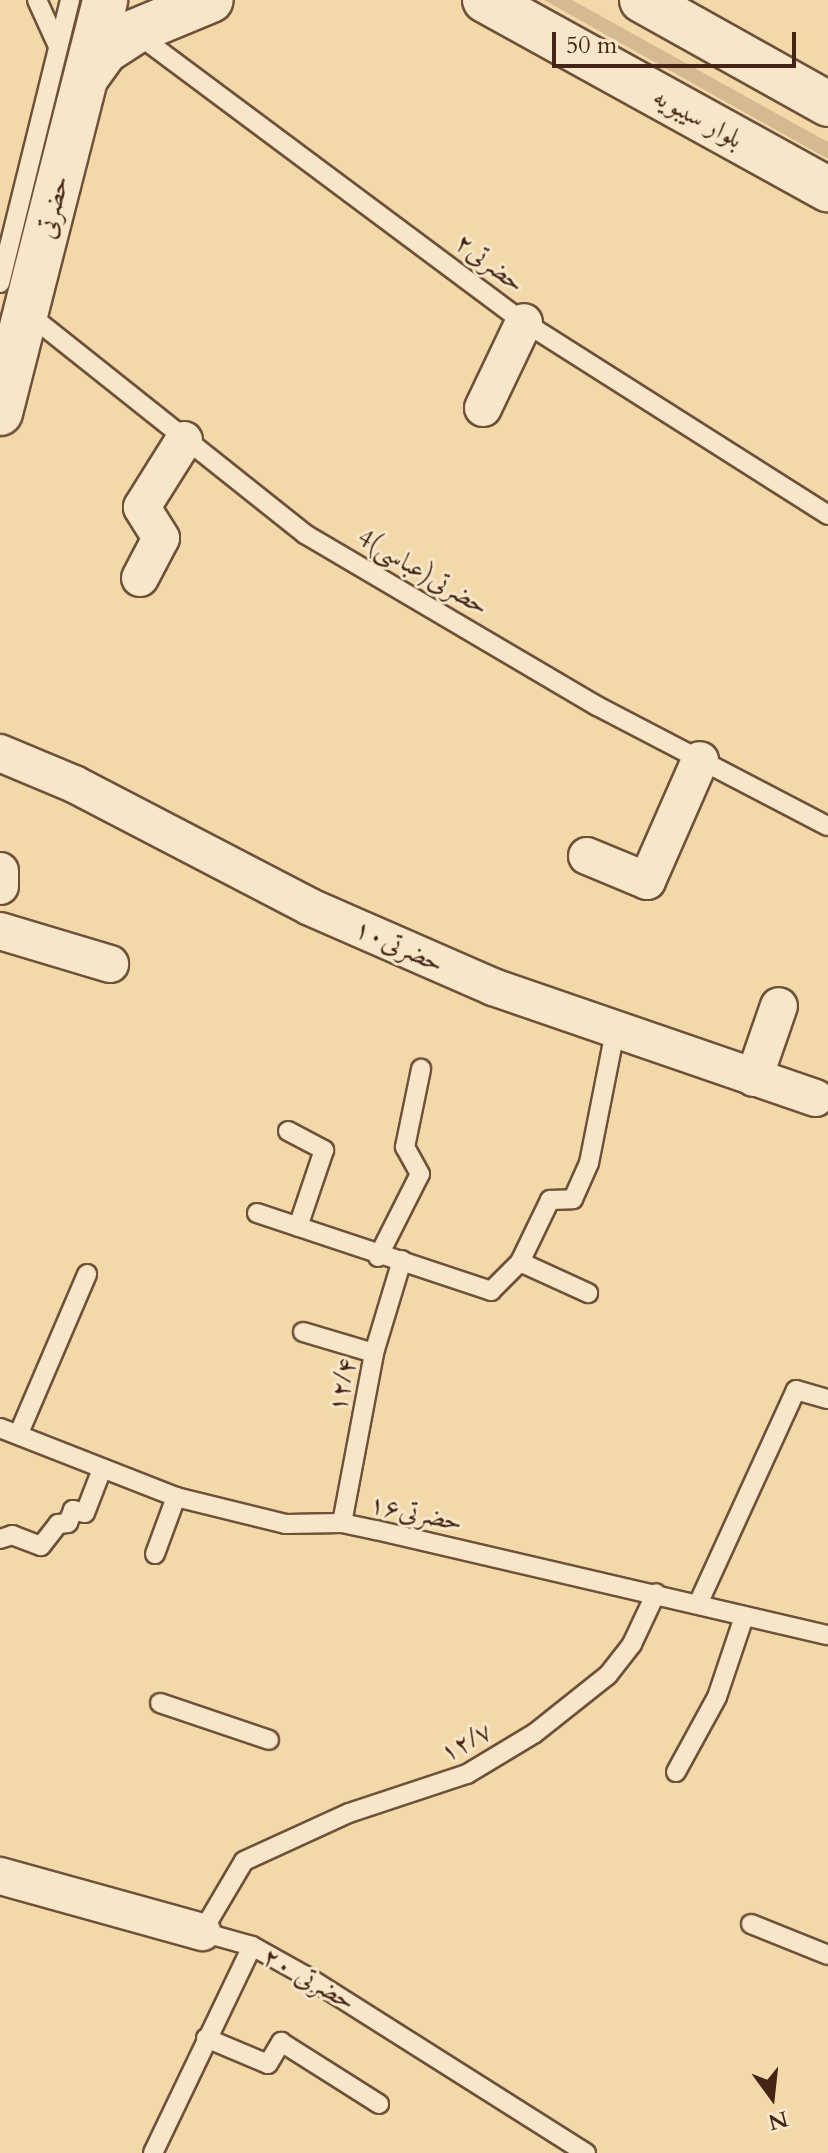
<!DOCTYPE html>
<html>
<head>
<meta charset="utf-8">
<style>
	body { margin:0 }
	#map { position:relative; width:828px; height:2153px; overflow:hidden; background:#f2d9aa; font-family:Cardo,Amiri,serif }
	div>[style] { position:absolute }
	.green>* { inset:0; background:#d4ba91 }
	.roads { filter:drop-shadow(2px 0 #6f513a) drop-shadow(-2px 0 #6f513a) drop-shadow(0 2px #6f513a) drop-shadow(0 -2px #6f513a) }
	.lane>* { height:18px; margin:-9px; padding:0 9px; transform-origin:9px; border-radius:9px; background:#f7e6c8 }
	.street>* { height:36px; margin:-18px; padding:0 18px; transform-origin:18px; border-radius:18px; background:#f7e6c8 }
	.secondary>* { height:44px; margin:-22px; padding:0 22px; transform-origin:22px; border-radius:22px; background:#f7e6c8 }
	span { translate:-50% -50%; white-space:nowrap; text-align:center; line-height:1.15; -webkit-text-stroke:6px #f7e6c8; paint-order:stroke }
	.street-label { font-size:26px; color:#432415 }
	.north { position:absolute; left:732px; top:2057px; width:80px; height:80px; -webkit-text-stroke:6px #f7e6c8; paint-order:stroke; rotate:165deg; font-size:22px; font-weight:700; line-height:32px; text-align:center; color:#432415 }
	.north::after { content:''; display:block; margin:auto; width:28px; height:36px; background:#432415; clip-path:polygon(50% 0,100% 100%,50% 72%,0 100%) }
	.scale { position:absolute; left:552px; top:32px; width:244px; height:36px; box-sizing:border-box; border:4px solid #432415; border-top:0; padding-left:10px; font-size:24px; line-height:28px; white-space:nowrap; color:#432415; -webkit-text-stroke:6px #f7e6c8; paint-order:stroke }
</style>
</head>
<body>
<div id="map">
	<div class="green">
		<i style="clip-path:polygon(544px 0,572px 0,828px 142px,828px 159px)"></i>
	</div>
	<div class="roads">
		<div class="lane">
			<i style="left:37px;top:0;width:51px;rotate:65.5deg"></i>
			<i style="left:137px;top:34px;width:482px;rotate:36.7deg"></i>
			<i style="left:524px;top:322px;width:360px;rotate:32.4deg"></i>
			<i style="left:0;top:283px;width:292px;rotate:-76.1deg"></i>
			<i style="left:26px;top:312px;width:357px;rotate:38.5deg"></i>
			<i style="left:305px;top:534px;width:339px;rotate:30.5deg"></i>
			<i style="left:597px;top:706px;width:260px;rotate:27.5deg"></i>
			<i style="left:288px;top:1131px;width:41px;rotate:27.8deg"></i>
			<i style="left:324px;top:1150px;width:81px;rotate:108.7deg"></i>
			<i style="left:257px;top:1213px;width:247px;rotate:18.4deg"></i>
			<i style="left:491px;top:1291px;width:41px;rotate:-45deg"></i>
			<i style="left:520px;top:1262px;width:69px;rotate:-64.2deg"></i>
			<i style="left:550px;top:1200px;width:23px;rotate:-2deg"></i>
			<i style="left:573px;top:1199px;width:39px;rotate:-66deg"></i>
			<i style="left:589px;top:1163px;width:134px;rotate:-78.8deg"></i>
			<i style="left:378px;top:1257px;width:93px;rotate:-63.2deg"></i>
			<i style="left:420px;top:1174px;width:31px;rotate:-119deg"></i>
			<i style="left:405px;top:1147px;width:80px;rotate:-78.4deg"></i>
			<i style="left:520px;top:1262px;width:75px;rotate:24.5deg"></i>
			<i style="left:303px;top:1332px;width:74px;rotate:16.5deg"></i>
			<i style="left:0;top:1428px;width:189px;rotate:21.4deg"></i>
			<i style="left:176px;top:1497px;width:113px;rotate:13.8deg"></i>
			<i style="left:286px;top:1524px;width:56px;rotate:-1deg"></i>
			<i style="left:342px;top:1523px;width:35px;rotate:12deg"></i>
			<i style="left:376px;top:1530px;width:464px;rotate:13.1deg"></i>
			<i style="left:19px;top:1433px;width:173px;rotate:-66.8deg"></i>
			<i style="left:342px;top:1523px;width:173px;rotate:-79.3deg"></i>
			<i style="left:374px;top:1353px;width:97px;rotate:-73.2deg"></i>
			<i style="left:0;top:1539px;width:13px;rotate:-18deg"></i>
			<i style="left:12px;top:1535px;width:31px;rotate:21deg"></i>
			<i style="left:41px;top:1546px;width:28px;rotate:-52deg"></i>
			<i style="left:58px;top:1524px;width:10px;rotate:-6deg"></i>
			<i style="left:68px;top:1523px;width:14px;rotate:-69deg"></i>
			<i style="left:73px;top:1510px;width:12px;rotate:14deg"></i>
			<i style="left:85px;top:1513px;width:47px;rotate:-68.9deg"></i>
			<i style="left:155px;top:1554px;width:61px;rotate:-69.8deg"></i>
			<i style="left:698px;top:1604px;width:235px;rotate:-65.4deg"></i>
			<i style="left:796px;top:1390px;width:33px;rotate:16deg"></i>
			<i style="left:160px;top:1703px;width:115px;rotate:18.7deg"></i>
			<i style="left:676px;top:1772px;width:85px;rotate:-61.3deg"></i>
			<i style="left:717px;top:1697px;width:84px;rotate:-71.4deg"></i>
			<i style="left:751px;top:1924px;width:83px;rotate:21.9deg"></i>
			<i style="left:206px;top:2038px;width:67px;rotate:22.8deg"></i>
			<i style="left:268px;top:2064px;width:26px;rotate:-59deg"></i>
			<i style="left:281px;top:2042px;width:116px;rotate:32.3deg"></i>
			<i style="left:153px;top:2153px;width:229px;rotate:-64.4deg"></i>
			<i style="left:586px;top:2153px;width:331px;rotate:-147.7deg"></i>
			<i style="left:306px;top:1976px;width:62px;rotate:-150.9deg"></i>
			<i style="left:252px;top:1946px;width:52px;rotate:-164.4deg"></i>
			<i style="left:202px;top:1932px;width:82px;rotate:-59.4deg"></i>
			<i style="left:244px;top:1861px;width:115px;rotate:-24.6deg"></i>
			<i style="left:349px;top:1813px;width:124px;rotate:-18.3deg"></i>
			<i style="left:467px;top:1774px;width:79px;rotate:-31.1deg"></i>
			<i style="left:535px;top:1733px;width:93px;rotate:-38.5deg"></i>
			<i style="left:608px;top:1675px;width:39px;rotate:-52deg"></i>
			<i style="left:632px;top:1644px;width:56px;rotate:-64.8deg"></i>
		</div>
		<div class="street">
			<i style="left:483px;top:408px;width:95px;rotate:-64.5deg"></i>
			<i style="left:140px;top:578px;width:45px;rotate:-62.3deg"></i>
			<i style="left:161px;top:538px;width:36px;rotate:-122deg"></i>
			<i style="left:142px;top:507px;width:79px;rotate:-57.9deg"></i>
			<i style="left:0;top:753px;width:80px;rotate:22.7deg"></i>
			<i style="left:74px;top:784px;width:266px;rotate:27.5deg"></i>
			<i style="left:310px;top:907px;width:200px;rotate:23.6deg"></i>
			<i style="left:493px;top:987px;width:341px;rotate:19deg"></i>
			<i style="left:587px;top:856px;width:65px;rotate:22.6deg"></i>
			<i style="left:647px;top:881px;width:132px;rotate:-66.3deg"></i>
			<i style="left:0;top:871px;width:15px;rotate:90deg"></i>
			<i style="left:0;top:931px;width:115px;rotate:16.7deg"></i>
			<i style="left:754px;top:1078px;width:76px;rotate:-70.9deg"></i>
			<i style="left:0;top:1876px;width:210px;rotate:15.5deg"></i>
		</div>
		<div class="secondary">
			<i style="left:485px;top:0;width:392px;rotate:28.9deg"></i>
			<i style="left:642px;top:0;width:213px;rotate:29.2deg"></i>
			<i style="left:87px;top:76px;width:31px;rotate:-54deg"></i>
			<i style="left:105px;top:51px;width:35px;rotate:-33deg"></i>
			<i style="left:134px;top:32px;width:83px;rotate:-22.6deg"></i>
			<i style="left:0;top:413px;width:426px;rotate:-75.7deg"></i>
		</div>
	</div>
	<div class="street-label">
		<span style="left:698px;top:118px;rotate:29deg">بلوار سیبویه</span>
		<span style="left:53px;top:207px;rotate:-76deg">حضرتی</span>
		<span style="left:490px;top:263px;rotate:37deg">حضرتی۲</span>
		<span style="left:423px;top:572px;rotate:30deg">4حضرتی(عباسی)</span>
		<span style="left:399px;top:946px;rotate:24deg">حضرتی۱۰</span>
		<span style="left:342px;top:1385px;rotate:-79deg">۱۲/۴</span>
		<span style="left:416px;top:1513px;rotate:12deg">حضرتی۱۶</span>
		<span style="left:466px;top:1742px;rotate:-28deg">۱۲/۷</span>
		<span style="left:309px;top:1979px;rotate:29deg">حضرتی ۲۰</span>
	</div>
	<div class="north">N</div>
	<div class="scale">50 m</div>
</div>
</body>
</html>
